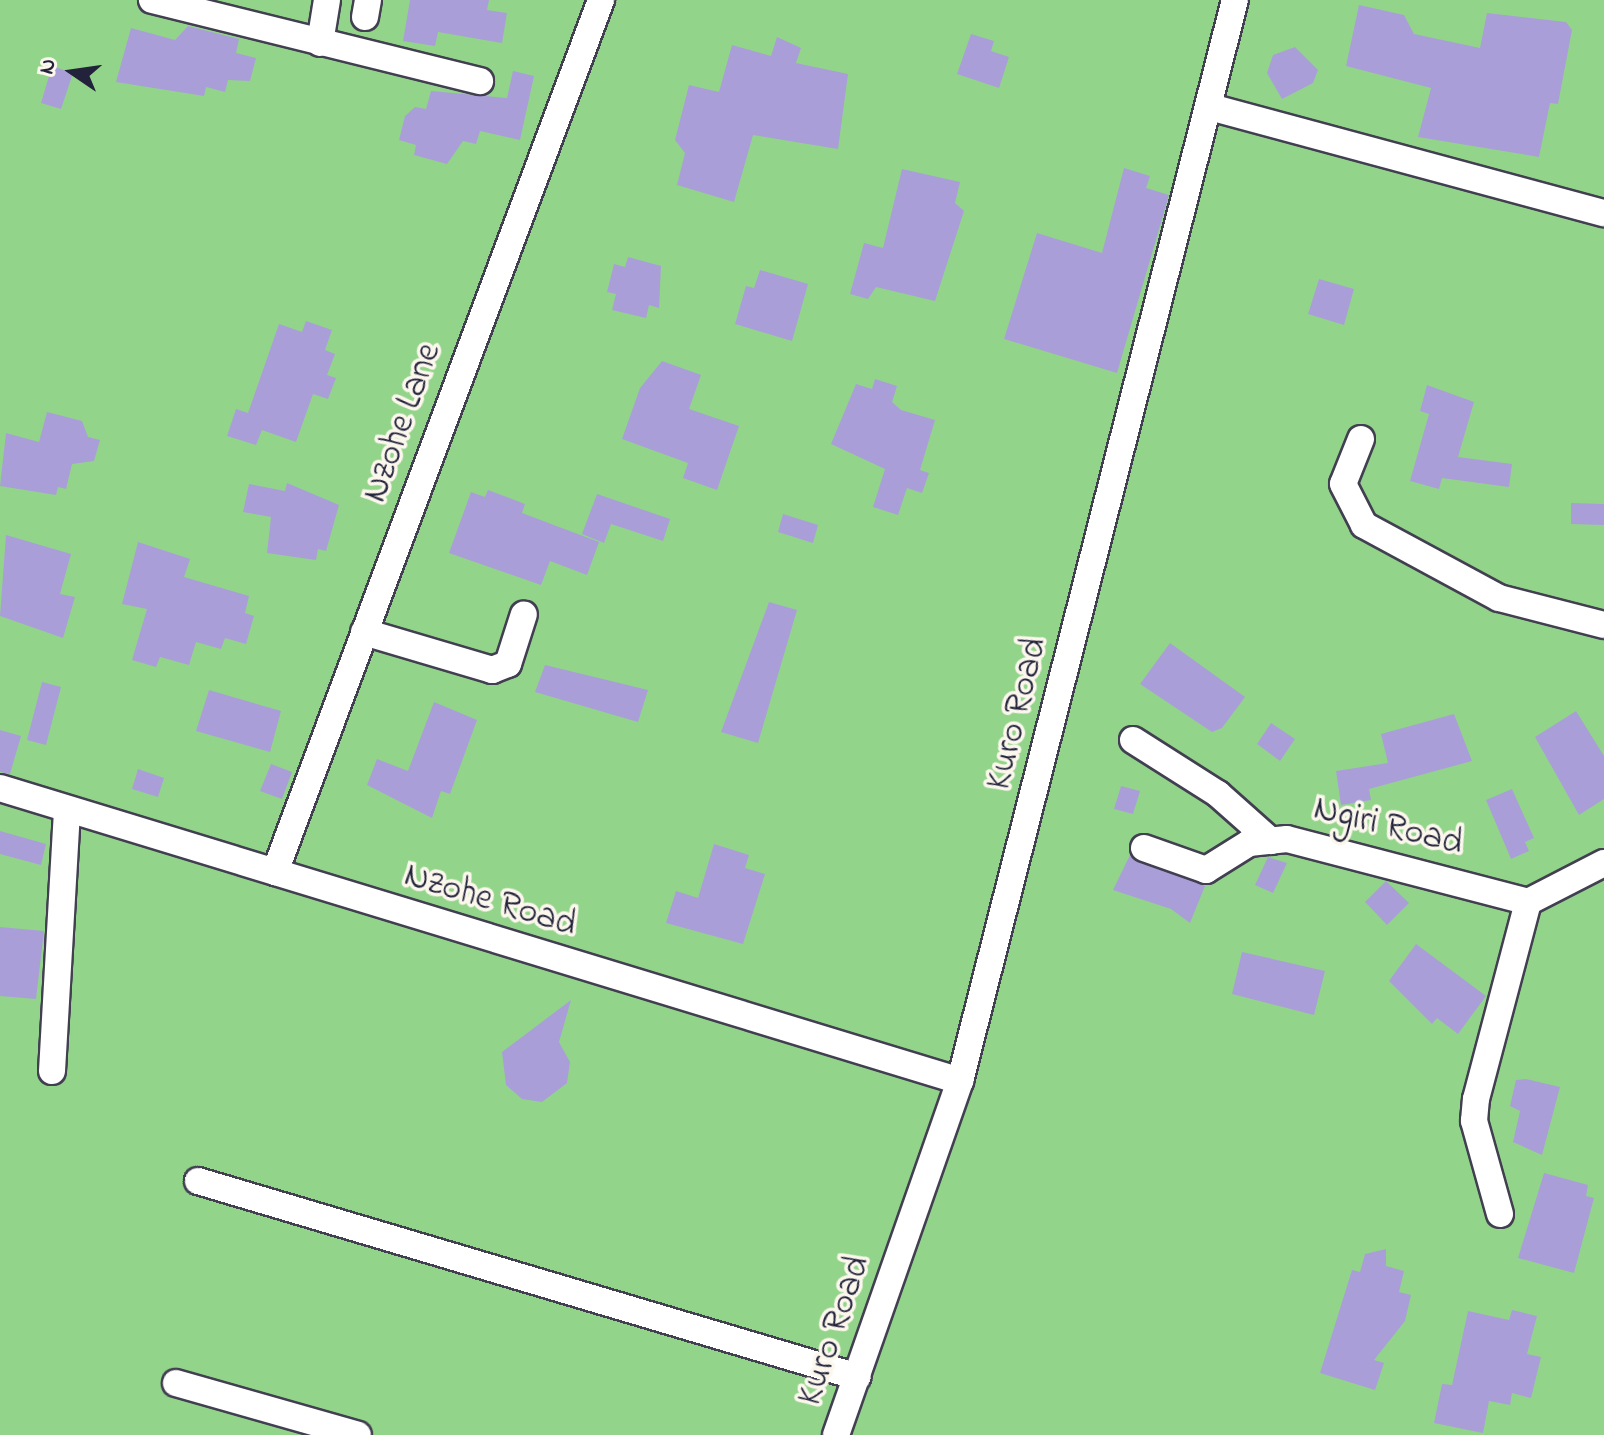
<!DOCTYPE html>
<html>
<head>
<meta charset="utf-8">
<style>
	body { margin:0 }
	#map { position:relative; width:1604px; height:1435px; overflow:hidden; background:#f4e6cc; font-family:"Indie Flower",sans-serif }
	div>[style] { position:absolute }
	.green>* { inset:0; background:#93d48b }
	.building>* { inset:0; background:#aa9ed8 }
	.roads { filter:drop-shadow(2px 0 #423f51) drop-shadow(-2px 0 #423f51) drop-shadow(0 2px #423f51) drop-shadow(0 -2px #423f51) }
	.street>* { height:26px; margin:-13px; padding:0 13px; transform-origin:13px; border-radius:13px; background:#fff }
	span { translate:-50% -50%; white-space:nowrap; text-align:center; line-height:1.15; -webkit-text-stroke:7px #fbf7ec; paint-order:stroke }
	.street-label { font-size:36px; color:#22223b }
	.north { position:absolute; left:32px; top:32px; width:80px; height:80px; -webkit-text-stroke:6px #fbf7ec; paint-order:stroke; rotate:283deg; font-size:22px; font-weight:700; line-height:32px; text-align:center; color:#22223b }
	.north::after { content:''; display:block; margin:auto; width:28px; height:36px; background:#22223b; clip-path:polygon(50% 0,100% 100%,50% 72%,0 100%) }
</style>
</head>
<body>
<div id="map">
	<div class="green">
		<i style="clip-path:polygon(0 0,1604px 0,1604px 1435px,0 1435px)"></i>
	</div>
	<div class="building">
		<i style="clip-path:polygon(410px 0,489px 0,487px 10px,507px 13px,502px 43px,438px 32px,435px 46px,403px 41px)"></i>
		<i style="clip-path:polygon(1359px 5px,1404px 15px,1414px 34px,1480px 48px,1487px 13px,1566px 22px,1572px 30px,1558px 104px,1550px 103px,1539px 157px,1418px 137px,1431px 88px,1346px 66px)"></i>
		<i style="clip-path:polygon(188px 26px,239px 39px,236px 53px,256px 58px,250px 81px,228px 80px,225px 92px,206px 87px,204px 96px,116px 82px,131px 28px,175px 40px)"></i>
		<i style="clip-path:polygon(971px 34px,994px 41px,991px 51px,1009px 57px,999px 88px,957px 74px)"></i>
		<i style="clip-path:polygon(777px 37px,801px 48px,796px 63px,848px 74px,838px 149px,753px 135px,734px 202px,677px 185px,685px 153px,675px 140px,689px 85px,719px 92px,732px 45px,771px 56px)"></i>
		<i style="clip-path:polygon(1295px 47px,1318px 70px,1313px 83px,1282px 99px,1267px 73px,1273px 55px)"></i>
		<i style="clip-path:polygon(52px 66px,73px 73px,61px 109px,41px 103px)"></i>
		<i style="clip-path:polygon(513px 71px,534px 76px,520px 140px,480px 131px,476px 144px,463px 141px,447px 164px,414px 155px,416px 145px,399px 140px,405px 116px,415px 107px,426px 109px,431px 91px,507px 98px)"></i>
		<i style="clip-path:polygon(1124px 168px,1150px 176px,1146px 188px,1169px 195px,1117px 373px,1004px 339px,1037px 233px,1102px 253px)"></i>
		<i style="clip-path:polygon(902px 169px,960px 182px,955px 203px,964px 211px,935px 301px,876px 287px,868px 299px,850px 294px,864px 243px,883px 248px)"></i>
		<i style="clip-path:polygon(628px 257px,661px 266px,659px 308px,649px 305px,646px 318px,612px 310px,616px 294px,607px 292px,614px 264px,625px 267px)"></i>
		<i style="clip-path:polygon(760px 270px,808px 284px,792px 341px,735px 324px,746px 286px,754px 288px)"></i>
		<i style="clip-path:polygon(1319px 279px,1354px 289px,1344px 325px,1308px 314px)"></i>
		<i style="clip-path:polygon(306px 321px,332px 330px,325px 350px,335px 354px,327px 375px,336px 378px,328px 399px,313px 394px,296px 442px,262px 430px,256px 445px,227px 436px,236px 409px,248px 413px,279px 324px,302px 332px)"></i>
		<i style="clip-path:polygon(662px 361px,701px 375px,689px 409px,739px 426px,717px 490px,683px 478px,688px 463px,622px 439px,640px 388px)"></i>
		<i style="clip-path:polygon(875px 379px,897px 386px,892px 402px,901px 410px,935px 420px,920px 470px,929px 473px,922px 493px,907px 488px,898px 515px,873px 507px,885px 469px,831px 444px,856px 384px,872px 389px)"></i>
		<i style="clip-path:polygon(1427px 385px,1474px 402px,1458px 457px,1512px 464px,1509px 487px,1442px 478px,1439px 489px,1410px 481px,1429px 414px,1420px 411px)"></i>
		<i style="clip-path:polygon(47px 412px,82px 421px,88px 437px,100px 440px,94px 461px,72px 464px,66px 489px,58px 487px,56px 495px,0 486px,6px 433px,39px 442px)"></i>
		<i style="clip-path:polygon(287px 483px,339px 505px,326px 551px,318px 549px,316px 560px,267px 553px,271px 517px,243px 512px,249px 484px,285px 491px)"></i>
		<i style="clip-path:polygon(488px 490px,525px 504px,522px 513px,599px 542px,587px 575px,550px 561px,541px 585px,449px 553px,471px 492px,485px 497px)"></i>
		<i style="clip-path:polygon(597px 494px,670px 519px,663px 541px,611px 524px,604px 543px,582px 534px)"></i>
		<i style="clip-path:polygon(1571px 503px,1604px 504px,1604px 525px,1571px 524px)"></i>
		<i style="clip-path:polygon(783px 514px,818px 525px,813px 543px,778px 532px)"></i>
		<i style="clip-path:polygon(6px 535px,71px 554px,60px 594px,75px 597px,63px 638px,0 616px)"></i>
		<i style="clip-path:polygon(138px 542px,190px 559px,184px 577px,249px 596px,245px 613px,254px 616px,246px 644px,225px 638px,221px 649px,196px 642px,189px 665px,160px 657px,156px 667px,132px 660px,147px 609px,122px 604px)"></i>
		<i style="clip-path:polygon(769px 602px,797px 610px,758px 743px,721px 732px)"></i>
		<i style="clip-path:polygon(1170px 643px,1245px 697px,1222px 728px,1212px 732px,1140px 684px)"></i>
		<i style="clip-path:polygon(545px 665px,648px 690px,638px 722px,535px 692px)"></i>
		<i style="clip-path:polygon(42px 682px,61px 687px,46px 745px,27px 740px)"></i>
		<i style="clip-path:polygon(209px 690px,281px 711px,270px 752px,196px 731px)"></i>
		<i style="clip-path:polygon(434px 702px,477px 720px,450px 794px,441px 791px,432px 818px,367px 785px,377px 759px,408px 771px)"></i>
		<i style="clip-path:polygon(1576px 711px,1604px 756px,1604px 799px,1579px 815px,1535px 737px)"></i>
		<i style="clip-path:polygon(1454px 714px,1472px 761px,1369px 789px,1371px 800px,1341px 805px,1336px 771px,1388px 763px,1381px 734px)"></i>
		<i style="clip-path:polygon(1271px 723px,1295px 739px,1280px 761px,1257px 744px)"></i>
		<i style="clip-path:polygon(0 730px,21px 736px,10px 774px,0 772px)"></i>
		<i style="clip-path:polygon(271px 764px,292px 772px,282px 799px,260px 791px)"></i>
		<i style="clip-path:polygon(138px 769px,164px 778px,158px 797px,132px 789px)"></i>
		<i style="clip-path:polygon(1121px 786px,1140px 791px,1133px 814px,1114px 809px)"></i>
		<i style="clip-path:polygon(1512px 789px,1534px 838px,1525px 842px,1529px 851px,1511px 859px,1486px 800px)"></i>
		<i style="clip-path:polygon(0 831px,46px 844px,41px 865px,0 854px)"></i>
		<i style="clip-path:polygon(714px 844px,749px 855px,745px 868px,765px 874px,743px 944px,666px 923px,676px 891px,698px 898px)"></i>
		<i style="clip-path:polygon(1130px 855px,1205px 886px,1190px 923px,1171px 909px,1113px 890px)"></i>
		<i style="clip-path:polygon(1268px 857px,1287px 863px,1273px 893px,1255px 885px)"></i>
		<i style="clip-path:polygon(1386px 881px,1409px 903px,1387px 925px,1365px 902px)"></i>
		<i style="clip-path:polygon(0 927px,44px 931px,36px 999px,0 996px)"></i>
		<i style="clip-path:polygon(1416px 944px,1486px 996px,1458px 1034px,1437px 1018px,1432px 1024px,1389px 981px)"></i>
		<i style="clip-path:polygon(1242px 952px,1325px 971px,1314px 1015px,1232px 994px)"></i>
		<i style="clip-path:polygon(571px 1000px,559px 1042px,570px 1062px,567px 1083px,542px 1102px,522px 1099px,506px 1085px,502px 1052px)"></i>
		<i style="clip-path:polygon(1526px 1079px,1560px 1087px,1542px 1155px,1513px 1142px,1520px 1111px,1510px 1106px,1516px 1080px)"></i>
		<i style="clip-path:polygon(1544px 1173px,1588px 1185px,1586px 1196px,1594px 1198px,1574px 1273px,1518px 1258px)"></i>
		<i style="clip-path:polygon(1386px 1249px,1386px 1266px,1404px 1271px,1399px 1292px,1411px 1295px,1405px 1321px,1374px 1360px,1384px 1363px,1375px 1390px,1320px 1373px,1352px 1270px,1360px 1272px,1365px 1254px)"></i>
		<i style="clip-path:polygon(1512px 1310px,1537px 1316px,1527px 1354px,1541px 1357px,1531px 1398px,1512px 1393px,1510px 1405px,1489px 1401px,1483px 1433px,1434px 1423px,1442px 1384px,1452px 1385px,1468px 1311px,1509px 1320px)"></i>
	</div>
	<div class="roads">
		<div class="street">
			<i style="left:152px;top:0;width:338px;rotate:13.9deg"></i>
			<i style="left:365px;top:17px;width:17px;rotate:-80deg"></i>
			<i style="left:320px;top:43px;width:44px;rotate:-80.8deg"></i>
			<i style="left:1210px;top:107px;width:408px;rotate:15.1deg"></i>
			<i style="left:1361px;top:439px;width:48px;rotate:111.8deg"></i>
			<i style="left:1343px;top:484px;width:46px;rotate:62.9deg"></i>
			<i style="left:1364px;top:525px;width:153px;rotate:28.4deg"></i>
			<i style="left:1499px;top:598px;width:108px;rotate:14.4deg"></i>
			<i style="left:364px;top:632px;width:134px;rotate:16.5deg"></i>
			<i style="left:492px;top:670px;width:17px;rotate:-21deg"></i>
			<i style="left:508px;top:664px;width:52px;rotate:-72.3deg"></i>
			<i style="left:1133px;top:740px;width:101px;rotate:32.4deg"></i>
			<i style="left:1218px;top:794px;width:71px;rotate:41.6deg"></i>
			<i style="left:0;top:788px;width:1004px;rotate:16.97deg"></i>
			<i style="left:1144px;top:848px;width:66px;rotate:19.5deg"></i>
			<i style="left:1206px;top:870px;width:51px;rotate:-32.1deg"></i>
			<i style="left:1249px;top:843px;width:38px;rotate:-6deg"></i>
			<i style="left:1287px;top:839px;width:249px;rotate:14.6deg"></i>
			<i style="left:1528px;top:902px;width:85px;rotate:-27.2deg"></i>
			<i style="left:275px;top:872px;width:931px;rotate:-69.5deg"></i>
			<i style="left:52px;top:1071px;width:262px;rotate:-86.7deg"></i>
			<i style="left:198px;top:1181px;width:688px;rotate:16.54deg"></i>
			<i style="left:1500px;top:1214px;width:97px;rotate:-105.6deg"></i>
			<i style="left:1474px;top:1121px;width:22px;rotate:-85deg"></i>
			<i style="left:1476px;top:1099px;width:204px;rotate:-75.2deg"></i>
			<i style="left:176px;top:1383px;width:189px;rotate:15.9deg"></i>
			<i style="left:836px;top:1435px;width:375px;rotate:-70.7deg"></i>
			<i style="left:960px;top:1081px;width:1115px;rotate:-75.73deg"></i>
		</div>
	</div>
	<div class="street-label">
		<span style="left:403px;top:423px;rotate:-70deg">Nzohe Lane</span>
		<span style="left:1018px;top:714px;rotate:-76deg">Kuro Road</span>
		<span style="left:1388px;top:827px;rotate:14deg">Ngiri Road</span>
		<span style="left:490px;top:901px;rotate:17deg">Nzohe Road</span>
		<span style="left:835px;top:1331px;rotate:-71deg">Kuro Road</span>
	</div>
	<div class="north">N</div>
</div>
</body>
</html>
